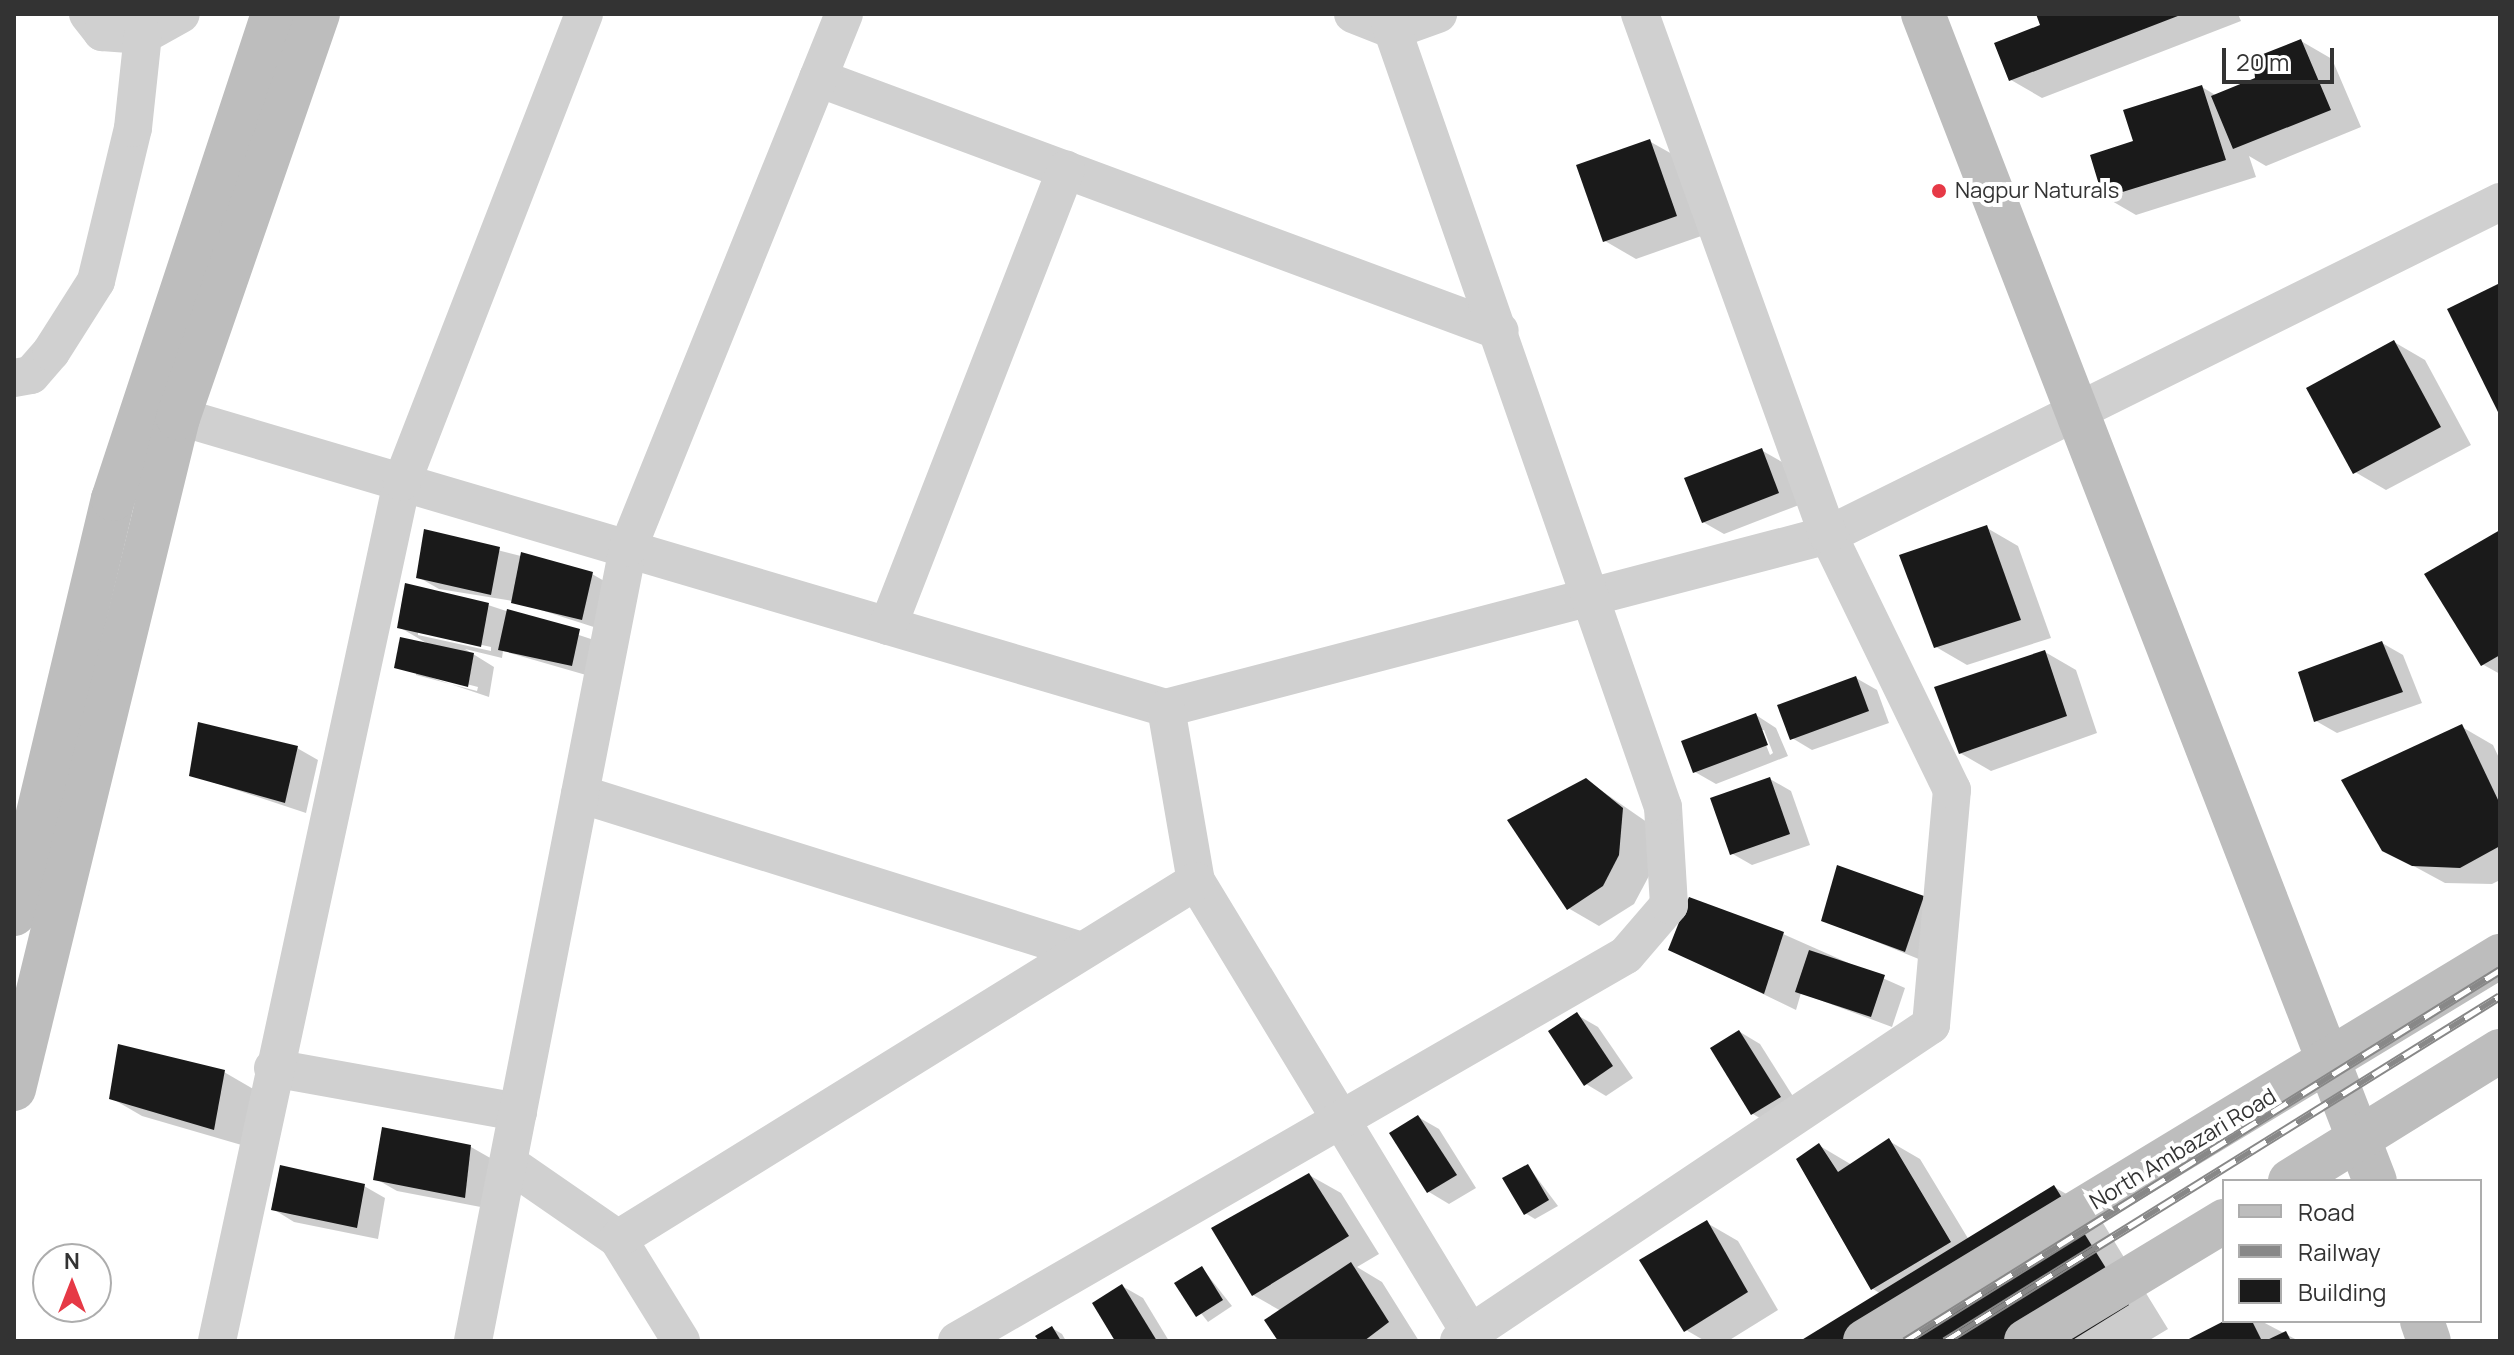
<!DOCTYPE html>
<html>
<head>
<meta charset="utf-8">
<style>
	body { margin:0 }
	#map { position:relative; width:2514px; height:1355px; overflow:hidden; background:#fff; font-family:Manrope,sans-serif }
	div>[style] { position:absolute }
	.shadow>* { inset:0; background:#0003 }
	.building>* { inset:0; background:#1a1a1a }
	.street>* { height:38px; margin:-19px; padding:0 19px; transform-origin:19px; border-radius:19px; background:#d0d0d0 }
	.secondary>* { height:44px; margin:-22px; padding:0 22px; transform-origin:22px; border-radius:22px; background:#bdbdbd }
	.rail>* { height:9px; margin-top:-4.5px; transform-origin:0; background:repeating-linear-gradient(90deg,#fff 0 18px,#888 0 36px); box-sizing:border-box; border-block:2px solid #888 }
	.dots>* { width:22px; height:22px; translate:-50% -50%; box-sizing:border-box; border:4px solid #fff; border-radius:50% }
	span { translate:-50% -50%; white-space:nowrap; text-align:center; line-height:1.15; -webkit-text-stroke:8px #fff; paint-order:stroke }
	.poi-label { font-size:22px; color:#333 }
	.left { translate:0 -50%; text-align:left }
	.street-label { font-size:22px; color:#333 }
	.frame { position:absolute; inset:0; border:16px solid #333; pointer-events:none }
	.legend { position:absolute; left:2222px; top:1179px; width:260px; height:144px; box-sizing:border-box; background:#fff; border:2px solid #adadad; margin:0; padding:10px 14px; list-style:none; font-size:24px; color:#333 }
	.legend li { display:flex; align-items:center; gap:16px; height:40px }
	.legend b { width:40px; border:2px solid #adadad }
	.north { position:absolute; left:32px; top:1243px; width:80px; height:80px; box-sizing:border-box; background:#fff; border:2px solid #adadad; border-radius:50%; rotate:0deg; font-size:22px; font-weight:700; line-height:32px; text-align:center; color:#333 }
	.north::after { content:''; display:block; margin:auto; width:28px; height:36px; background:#e63946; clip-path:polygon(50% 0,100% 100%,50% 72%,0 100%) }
	.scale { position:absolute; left:2222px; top:48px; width:112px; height:36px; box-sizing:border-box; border:4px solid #333; border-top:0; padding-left:10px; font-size:24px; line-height:28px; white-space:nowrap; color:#333; -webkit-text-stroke:6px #fff; paint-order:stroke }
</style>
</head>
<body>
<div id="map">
	<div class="shadow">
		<i style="clip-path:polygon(2038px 14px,2238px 14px,2241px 21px,2042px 98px,2011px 80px,2042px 26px)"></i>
		<i style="clip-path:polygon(2301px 41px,2332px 59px,2361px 127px,2266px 166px,2249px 156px,2256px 177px,2136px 215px,2105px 197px,2136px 142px,2202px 87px,2217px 96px,2257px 80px)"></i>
		<i style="clip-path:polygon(1649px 141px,1681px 159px,1707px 234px,1636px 259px,1605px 241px)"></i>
		<i style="clip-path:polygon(2394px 342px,2425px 360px,2471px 445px,2386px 490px,2355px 472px)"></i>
		<i style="clip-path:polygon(1761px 450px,1782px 462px,1799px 505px,1724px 534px,1703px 522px)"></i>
		<i style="clip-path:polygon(1987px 528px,2018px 546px,2051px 638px,1967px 665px,1936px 647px)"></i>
		<i style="clip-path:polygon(426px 532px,592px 574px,613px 586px,603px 630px,513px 601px,439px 589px,418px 577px)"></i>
		<i style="clip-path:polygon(2500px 532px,2500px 674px,2482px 664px)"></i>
		<i style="clip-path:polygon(evenodd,488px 605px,600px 642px,593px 677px,503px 651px,502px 658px,465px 649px,494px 667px,489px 697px,397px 666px,428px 644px,399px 627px,488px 605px,418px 631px,491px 647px,491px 651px,418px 635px,418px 631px,488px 605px,416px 671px,478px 687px,477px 691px,416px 675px,416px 671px)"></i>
		<i style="clip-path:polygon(2382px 643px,2403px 655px,2422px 703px,2337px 733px,2316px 721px)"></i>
		<i style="clip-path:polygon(2045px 652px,2076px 670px,2097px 733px,1991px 771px,1960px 753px)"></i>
		<i style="clip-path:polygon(1856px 678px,1877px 690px,1889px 723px,1812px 750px,1792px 738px)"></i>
		<i style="clip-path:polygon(evenodd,1756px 715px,1776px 728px,1788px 756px,1716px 784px,1695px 772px,1756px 715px,1760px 730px,1764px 730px,1773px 753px,1770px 755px,1760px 730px)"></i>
		<i style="clip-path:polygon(2462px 727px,2493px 745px,2500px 760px,2500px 880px,2492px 884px,2445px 883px,2384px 850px)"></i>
		<i style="clip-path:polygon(297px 748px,318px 760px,306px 813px,191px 775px)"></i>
		<i style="clip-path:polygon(1770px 779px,1791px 791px,1810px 845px,1752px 865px,1731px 853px)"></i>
		<i style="clip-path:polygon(1586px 780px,1654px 827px,1650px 874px,1634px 904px,1599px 926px,1568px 908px)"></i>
		<i style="clip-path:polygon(1924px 898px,1926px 962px,1823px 920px)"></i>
		<i style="clip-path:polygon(1783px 934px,1905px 988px,1892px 1027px,1801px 993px,1796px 1010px,1670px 949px)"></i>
		<i style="clip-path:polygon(1577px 1015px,1598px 1027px,1633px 1078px,1606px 1096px,1586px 1084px)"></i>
		<i style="clip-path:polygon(1740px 1032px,1760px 1044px,1801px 1109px,1773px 1126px,1753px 1114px)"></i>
		<i style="clip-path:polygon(224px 1072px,255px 1090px,245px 1146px,142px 1116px,111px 1098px)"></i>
		<i style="clip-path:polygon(1418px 1117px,1439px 1129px,1476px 1188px,1449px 1204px,1429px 1192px)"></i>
		<i style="clip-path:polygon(1889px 1141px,1920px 1159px,1969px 1240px,2054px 1187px,2095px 1210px,2168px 1329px,2148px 1341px,1804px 1341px,1881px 1294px,1873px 1289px,1820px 1146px,1852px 1165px)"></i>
		<i style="clip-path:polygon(471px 1147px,492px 1159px,486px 1208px,397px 1191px,376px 1179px)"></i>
		<i style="clip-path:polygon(1528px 1166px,1558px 1206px,1535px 1219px,1525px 1213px)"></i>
		<i style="clip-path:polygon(1309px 1175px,1341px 1193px,1379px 1254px,1357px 1267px,1382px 1282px,1419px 1341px,1280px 1341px,1281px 1311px,1253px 1295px)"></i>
		<i style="clip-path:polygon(364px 1186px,385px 1198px,378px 1239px,294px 1222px,273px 1209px)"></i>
		<i style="clip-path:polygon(1707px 1223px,1738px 1241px,1778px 1310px,1728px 1341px,1705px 1341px,1686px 1330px)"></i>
		<i style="clip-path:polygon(1202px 1268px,1232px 1306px,1208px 1322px,1177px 1283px)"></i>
		<i style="clip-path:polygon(1122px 1286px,1143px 1298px,1169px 1341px,1117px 1341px)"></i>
		<i style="clip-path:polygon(2229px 1321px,2261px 1321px,2299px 1341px,2189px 1341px)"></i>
		<i style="clip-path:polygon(1052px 1328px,1062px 1334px,1066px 1341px,1041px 1341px)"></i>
	</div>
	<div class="building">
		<i style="clip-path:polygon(2036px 14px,2183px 14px,2009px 81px,1994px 43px,2040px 25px)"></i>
		<i style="clip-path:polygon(2301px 39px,2331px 110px,2233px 149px,2211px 96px,2255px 78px,2253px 58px)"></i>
		<i style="clip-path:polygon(2202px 85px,2226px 160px,2103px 198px,2090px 155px,2133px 141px,2123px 110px)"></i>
		<i style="clip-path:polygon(1650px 139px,1677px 216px,1603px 242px,1576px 165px)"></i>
		<i style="clip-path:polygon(2500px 283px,2500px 416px,2447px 309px)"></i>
		<i style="clip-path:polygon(2394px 340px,2441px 427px,2353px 474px,2306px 388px)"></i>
		<i style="clip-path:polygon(1762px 448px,1779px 493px,1702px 523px,1684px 478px)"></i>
		<i style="clip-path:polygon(1987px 525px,2021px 620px,1934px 648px,1899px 555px)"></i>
		<i style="clip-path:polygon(424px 529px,500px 547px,491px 595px,416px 578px)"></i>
		<i style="clip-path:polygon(2500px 530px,2500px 655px,2481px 666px,2424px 574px)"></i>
		<i style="clip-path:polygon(521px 552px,593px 572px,582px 620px,511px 603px)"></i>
		<i style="clip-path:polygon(405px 583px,489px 603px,481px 647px,397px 628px)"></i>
		<i style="clip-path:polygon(507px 609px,580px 629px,572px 666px,498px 650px)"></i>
		<i style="clip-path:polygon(400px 637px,474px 653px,468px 687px,394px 668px)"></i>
		<i style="clip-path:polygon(2382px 641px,2403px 692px,2314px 722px,2298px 672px)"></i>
		<i style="clip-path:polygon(2045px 650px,2067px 716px,1959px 754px,1934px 687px)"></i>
		<i style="clip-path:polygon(1856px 676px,1869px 711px,1790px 740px,1777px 705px)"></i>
		<i style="clip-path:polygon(1756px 713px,1768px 745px,1693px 773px,1681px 741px)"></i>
		<i style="clip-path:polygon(198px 722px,298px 746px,285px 803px,189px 776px)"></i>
		<i style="clip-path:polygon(2462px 724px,2500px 804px,2500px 846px,2460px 868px,2412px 866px,2382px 851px,2341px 780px)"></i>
		<i style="clip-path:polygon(1770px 777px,1790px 834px,1730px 855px,1710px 798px)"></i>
		<i style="clip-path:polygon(1586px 778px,1623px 808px,1619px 855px,1603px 886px,1567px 910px,1507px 820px)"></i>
		<i style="clip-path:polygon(1837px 865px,1924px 896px,1905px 952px,1821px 921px)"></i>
		<i style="clip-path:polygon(1689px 897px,1784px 932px,1764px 994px,1668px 950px)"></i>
		<i style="clip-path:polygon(1809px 950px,1885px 975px,1871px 1017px,1795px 992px)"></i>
		<i style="clip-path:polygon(1577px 1012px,1613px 1066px,1584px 1086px,1548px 1031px)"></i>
		<i style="clip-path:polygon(1739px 1030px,1781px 1097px,1751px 1115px,1710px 1048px)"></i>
		<i style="clip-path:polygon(118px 1044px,225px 1070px,214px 1130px,109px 1099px)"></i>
		<i style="clip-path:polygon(1418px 1115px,1457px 1175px,1427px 1193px,1389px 1133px)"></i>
		<i style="clip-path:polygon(382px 1127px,471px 1145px,465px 1198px,373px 1180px)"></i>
		<i style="clip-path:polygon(1889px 1138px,1951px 1242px,1871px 1290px,1796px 1159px,1819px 1143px,1838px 1172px)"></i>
		<i style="clip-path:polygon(1528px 1164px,1549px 1200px,1524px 1215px,1502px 1178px)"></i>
		<i style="clip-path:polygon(280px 1165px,365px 1184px,357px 1228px,271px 1210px)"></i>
		<i style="clip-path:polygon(1309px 1173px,1349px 1236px,1252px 1296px,1211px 1228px)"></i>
		<i style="clip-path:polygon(2054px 1185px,2129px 1305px,2071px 1341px,1800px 1341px)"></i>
		<i style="clip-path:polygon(1707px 1220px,1748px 1292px,1684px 1332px,1639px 1260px)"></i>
		<i style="clip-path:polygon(1351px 1262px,1389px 1322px,1364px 1341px,1278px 1341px,1264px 1320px)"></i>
		<i style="clip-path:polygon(1202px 1266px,1223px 1300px,1196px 1317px,1174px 1283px)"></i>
		<i style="clip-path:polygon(1122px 1284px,1157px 1341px,1115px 1341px,1092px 1303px)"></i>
		<i style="clip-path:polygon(2224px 1321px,2252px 1321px,2262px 1341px,2185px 1341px)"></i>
		<i style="clip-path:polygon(1052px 1326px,1061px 1341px,1039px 1341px,1035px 1336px)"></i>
		<i style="clip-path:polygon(2286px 1331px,2291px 1341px,2265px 1341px)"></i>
	</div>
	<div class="street">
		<i style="left:88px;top:14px;width:23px;rotate:52deg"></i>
		<i style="left:102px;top:32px;width:41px;rotate:4.2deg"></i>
		<i style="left:143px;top:35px;width:43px;rotate:-28.9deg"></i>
		<i style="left:1353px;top:14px;width:43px;rotate:21.8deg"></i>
		<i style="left:1393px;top:30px;width:48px;rotate:-19.6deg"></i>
		<i style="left:818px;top:78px;width:727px;rotate:20.35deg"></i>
		<i style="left:14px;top:378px;width:17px;rotate:-10deg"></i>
		<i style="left:31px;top:375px;width:30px;rotate:-49deg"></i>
		<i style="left:51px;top:352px;width:84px;rotate:-57.6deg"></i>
		<i style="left:96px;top:281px;width:157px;rotate:-76.4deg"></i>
		<i style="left:133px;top:128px;width:94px;rotate:-83.9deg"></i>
		<i style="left:150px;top:408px;width:1059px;rotate:16.45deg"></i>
		<i style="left:1166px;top:708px;width:684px;rotate:-14.65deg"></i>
		<i style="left:1828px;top:535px;width:750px;rotate:-26.36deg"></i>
		<i style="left:888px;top:626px;width:490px;rotate:-68.7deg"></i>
		<i style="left:1166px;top:708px;width:176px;rotate:80.2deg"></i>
		<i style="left:1196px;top:881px;width:538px;rotate:58.76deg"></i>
		<i style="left:580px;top:794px;width:526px;rotate:17.37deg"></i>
		<i style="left:273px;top:1068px;width:249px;rotate:10.2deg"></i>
		<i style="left:508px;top:1163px;width:134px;rotate:34.6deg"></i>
		<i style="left:618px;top:1239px;width:120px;rotate:58.3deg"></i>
		<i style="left:618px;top:1239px;width:680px;rotate:-31.77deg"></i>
		<i style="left:217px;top:1341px;width:879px;rotate:-77.85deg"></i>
		<i style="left:402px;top:482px;width:502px;rotate:-68.75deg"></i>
		<i style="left:473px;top:1341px;width:808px;rotate:-78.94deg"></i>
		<i style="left:628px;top:548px;width:576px;rotate:-67.98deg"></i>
		<i style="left:957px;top:1341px;width:772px;rotate:-29.98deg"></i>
		<i style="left:1626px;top:955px;width:66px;rotate:-49.3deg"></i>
		<i style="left:1669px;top:905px;width:98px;rotate:-93.5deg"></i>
		<i style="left:1663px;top:807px;width:840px;rotate:-109.19deg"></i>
		<i style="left:1459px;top:1341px;width:568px;rotate:-33.8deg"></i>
		<i style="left:1931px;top:1025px;width:236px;rotate:-84.9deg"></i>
		<i style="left:1952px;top:790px;width:284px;rotate:-115.9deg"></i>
		<i style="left:1828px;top:535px;width:554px;rotate:-109.84deg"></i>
	</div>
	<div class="secondary">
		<i style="left:1923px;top:14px;width:1251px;rotate:68.83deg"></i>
		<i style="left:14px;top:914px;width:427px;rotate:-76.6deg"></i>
		<i style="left:113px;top:499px;width:511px;rotate:-71.74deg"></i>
		<i style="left:14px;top:1089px;width:691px;rotate:-76.27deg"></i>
		<i style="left:178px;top:418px;width:428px;rotate:-70.9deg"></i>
		<i style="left:2290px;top:1181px;width:247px;rotate:-31.8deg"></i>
		<i style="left:2422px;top:1321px;width:21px;rotate:71deg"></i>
		<i style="left:1865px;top:1341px;width:743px;rotate:-31.23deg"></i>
		<i style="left:2026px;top:1341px;width:232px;rotate:-31.2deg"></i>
	</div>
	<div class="rail">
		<i style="left:1905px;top:1341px;width:701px;rotate:-31.94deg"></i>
		<i style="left:1945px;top:1341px;width:653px;rotate:-31.87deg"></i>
	</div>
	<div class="dots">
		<i style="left:1939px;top:191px;background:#e63946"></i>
	</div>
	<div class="poi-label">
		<span class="left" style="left:1955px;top:191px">Nagpur Naturals</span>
	</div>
	<div class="street-label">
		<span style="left:2183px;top:1149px;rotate:-31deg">North Ambazari Road</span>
	</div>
	<div class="frame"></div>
	<ul class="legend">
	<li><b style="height:10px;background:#bdbdbd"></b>Road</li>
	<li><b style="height:10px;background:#888"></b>Railway</li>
	<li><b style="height:22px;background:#1a1a1a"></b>Building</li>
	</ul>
	<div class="north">N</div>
	<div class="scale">20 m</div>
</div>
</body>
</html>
